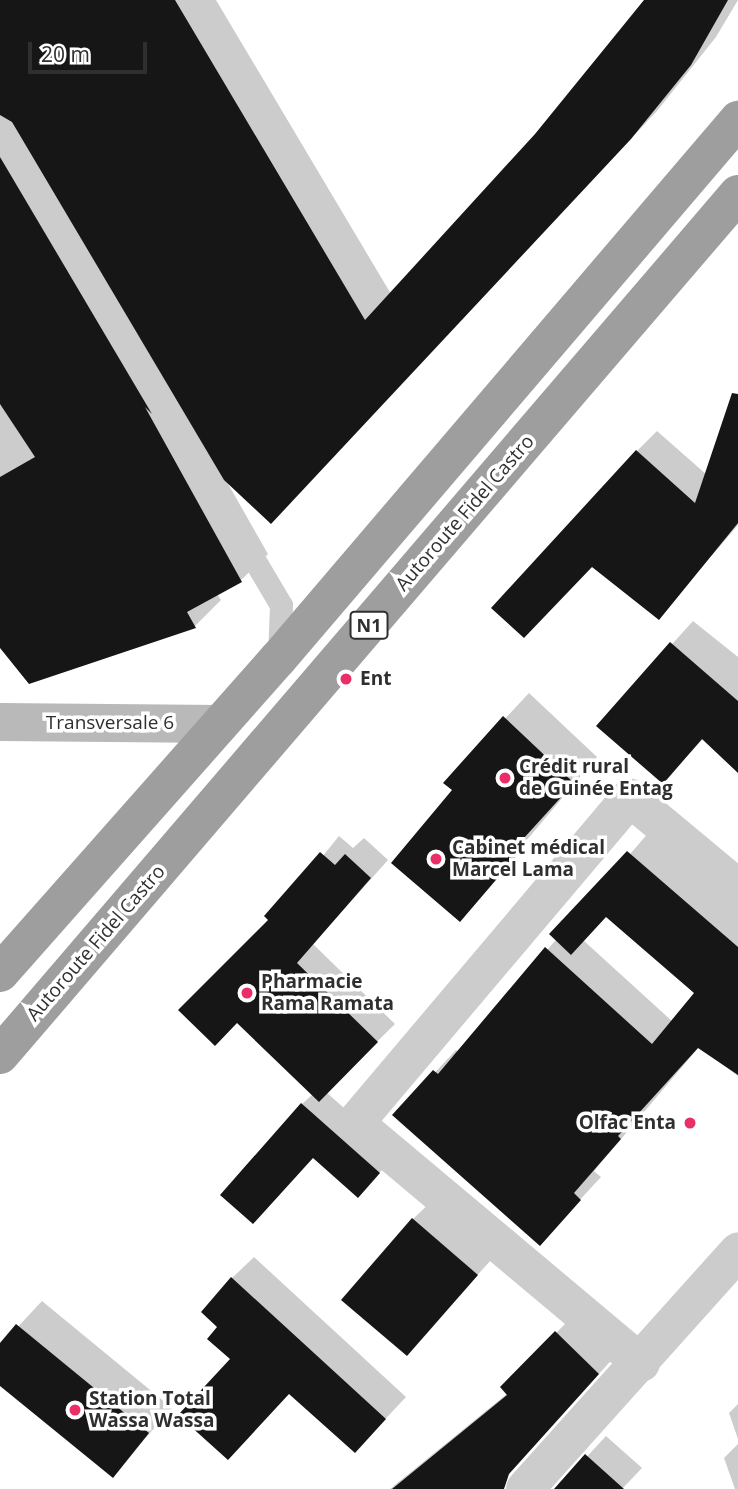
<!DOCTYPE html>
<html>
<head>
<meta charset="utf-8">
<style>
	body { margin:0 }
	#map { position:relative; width:738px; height:1489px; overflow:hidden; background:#fff; font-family:"Open Sans",sans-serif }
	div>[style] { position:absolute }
	.shadow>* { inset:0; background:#0003 }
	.building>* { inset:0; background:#161616 }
	.service>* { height:23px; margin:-11.5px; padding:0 11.5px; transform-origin:11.5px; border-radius:11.5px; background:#ccc }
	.minor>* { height:38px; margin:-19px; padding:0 19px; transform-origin:19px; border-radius:19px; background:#ccc }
	.secondary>* { height:38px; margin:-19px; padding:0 19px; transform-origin:19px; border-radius:19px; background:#b9b9b9 }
	.trunk>* { height:38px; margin:-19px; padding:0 19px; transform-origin:19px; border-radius:19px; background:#9e9e9e }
	.dots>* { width:19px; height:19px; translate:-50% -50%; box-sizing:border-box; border:4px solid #fff; border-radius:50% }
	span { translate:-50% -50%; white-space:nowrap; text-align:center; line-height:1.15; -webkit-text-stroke:7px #fff; paint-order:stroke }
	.shield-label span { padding:2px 5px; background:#fff; border:2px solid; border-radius:5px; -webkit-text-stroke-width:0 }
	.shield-label { font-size:18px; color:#2f2f2f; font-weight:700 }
	.street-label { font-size:19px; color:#2f2f2f }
	.poi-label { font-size:19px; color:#2f2f2f; font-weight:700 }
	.left { translate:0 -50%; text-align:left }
	.right { translate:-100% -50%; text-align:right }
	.scale { position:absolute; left:28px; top:42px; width:119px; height:32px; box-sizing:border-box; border:4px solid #2f2f2f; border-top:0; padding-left:9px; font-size:21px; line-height:24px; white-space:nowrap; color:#2f2f2f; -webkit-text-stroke:5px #fff; paint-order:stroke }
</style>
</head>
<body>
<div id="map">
	<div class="shadow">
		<i style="clip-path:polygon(0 0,216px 0,391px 294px,536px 135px,646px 0,738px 0,716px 37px,657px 111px,297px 495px,227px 482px,268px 554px,241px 580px,217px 594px,221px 600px,195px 626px,30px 682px,0 645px)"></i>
		<i style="clip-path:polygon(738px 421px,738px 525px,658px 618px,637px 451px,657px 431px,707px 475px)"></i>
		<i style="clip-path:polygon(693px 621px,738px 657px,738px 771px,704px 738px,663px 782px,598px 726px)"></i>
		<i style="clip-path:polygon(529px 693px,597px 757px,460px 919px,454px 790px,446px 782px)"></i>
		<i style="clip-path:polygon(evenodd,650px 831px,738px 903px,738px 1076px,699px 1047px,594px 1171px,601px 1177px,540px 1243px,395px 1115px,456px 1050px,459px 1052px,650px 831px,607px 915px,697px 992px,673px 1022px,583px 940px,607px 915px)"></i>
		<i style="clip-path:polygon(339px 836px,353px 848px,364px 838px,388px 860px,313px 944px,395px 1024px,326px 1092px,396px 1154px,375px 1178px,302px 1104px,313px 1094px,271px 920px)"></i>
		<i style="clip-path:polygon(438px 1195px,501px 1249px,406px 1354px,413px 1219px)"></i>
		<i style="clip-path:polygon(254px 1257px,406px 1397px,376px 1429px,290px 1392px,233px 1359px,220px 1327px,232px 1278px)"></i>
		<i style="clip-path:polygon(42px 1301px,172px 1408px,112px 1476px,0 1384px,0 1346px)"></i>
		<i style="clip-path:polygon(576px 1313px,617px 1354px,532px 1448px,476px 1489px,390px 1489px,508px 1393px,502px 1387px)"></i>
		<i style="clip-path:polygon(738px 1404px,738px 1439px,729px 1413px)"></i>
		<i style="clip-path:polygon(606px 1436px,642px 1468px,622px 1489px,557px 1489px)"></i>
		<i style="clip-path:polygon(738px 1444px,738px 1489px,735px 1489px,724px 1458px)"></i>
	</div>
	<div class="building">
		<i style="clip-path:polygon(0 0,175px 0,365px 320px,535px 134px,644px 0,728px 0,691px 65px,631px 139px,271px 524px,224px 480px,12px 122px,0 115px)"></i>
		<i style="clip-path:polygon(0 157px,152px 414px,145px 407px,242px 582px,187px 612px,196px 628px,29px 684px,0 648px,0 477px,35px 457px,0 404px)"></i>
		<i style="clip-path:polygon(732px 393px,738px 394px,738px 523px,659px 620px,592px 567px,524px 638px,491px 608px,636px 450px,695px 503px)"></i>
		<i style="clip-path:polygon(670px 642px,738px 701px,738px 773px,702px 739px,663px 784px,596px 726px)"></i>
		<i style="clip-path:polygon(503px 716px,574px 783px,514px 849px,519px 853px,460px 922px,391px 863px,452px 790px,443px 783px)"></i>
		<i style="clip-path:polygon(627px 851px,738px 947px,738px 1075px,698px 1048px,618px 1136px,621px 1139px,574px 1193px,581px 1200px,540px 1246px,392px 1115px,433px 1070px,438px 1074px,545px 947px,652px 1044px,694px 993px,606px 917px,571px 955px,549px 934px)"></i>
		<i style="clip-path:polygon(320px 852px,335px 865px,345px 854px,371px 878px,297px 963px,378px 1042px,319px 1102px,237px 1023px,215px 1046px,178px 1010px,268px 920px,264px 916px)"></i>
		<i style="clip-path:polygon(301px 1103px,380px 1173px,358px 1198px,313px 1158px,253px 1224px,220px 1195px)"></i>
		<i style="clip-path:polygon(412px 1218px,478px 1275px,407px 1356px,341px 1300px)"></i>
		<i style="clip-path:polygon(231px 1277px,386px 1419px,355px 1453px,289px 1394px,228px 1460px,178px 1415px,230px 1359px,207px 1339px,217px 1327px,201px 1312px)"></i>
		<i style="clip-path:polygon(16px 1324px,149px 1433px,113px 1478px,0 1386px,0 1343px)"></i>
		<i style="clip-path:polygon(555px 1331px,599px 1374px,509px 1474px,504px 1489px,392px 1489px,507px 1395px,500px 1387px)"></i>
		<i style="clip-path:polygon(585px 1454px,624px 1489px,554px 1489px)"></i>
	</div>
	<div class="service">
		<i style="left:0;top:129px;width:553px;rotate:59.45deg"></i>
		<i style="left:281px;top:605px;width:51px;rotate:92.2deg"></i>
	</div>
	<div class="minor">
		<i style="left:641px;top:1363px;width:373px;rotate:-140deg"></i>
		<i style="left:355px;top:1123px;width:426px;rotate:-49.8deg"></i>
		<i style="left:630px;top:798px;width:141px;rotate:39.8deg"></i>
		<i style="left:525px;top:1489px;width:319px;rotate:-48.1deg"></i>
	</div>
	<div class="secondary">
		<i style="left:0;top:722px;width:220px;rotate:0.5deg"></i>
	</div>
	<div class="trunk">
		<i style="left:0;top:973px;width:419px;rotate:-48.5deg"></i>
		<i style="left:278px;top:659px;width:709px;rotate:-49.52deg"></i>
		<i style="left:0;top:1055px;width:1134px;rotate:-49.4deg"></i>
	</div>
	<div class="dots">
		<i style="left:346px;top:679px;background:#ea2e68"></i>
		<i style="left:505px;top:778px;background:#ea2e68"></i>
		<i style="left:436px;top:859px;background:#ea2e68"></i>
		<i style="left:247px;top:993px;background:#ea2e68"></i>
		<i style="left:690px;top:1123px;background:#ea2e68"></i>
		<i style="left:75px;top:1410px;background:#ea2e68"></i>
	</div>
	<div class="shield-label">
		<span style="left:369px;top:625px">N1</span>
	</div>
	<div class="street-label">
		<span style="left:465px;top:513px;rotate:-49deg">Autoroute Fidel Castro</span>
		<span style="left:110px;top:723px">Transversale 6</span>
		<span style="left:96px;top:943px;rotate:-49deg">Autoroute Fidel Castro</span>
	</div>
	<div class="poi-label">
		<span class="left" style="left:360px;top:679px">Ent</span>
		<span class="left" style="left:519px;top:778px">Crédit rural<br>de Guinée Entag</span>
		<span class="left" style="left:452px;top:859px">Cabinet médical<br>Marcel Lama</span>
		<span class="left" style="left:261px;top:993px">Pharmacie<br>Rama Ramata</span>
		<span class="right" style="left:676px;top:1123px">Olfac Enta</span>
		<span class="left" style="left:89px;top:1410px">Station Total<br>Wassa Wassa</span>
	</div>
	<div class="scale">20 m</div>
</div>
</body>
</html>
